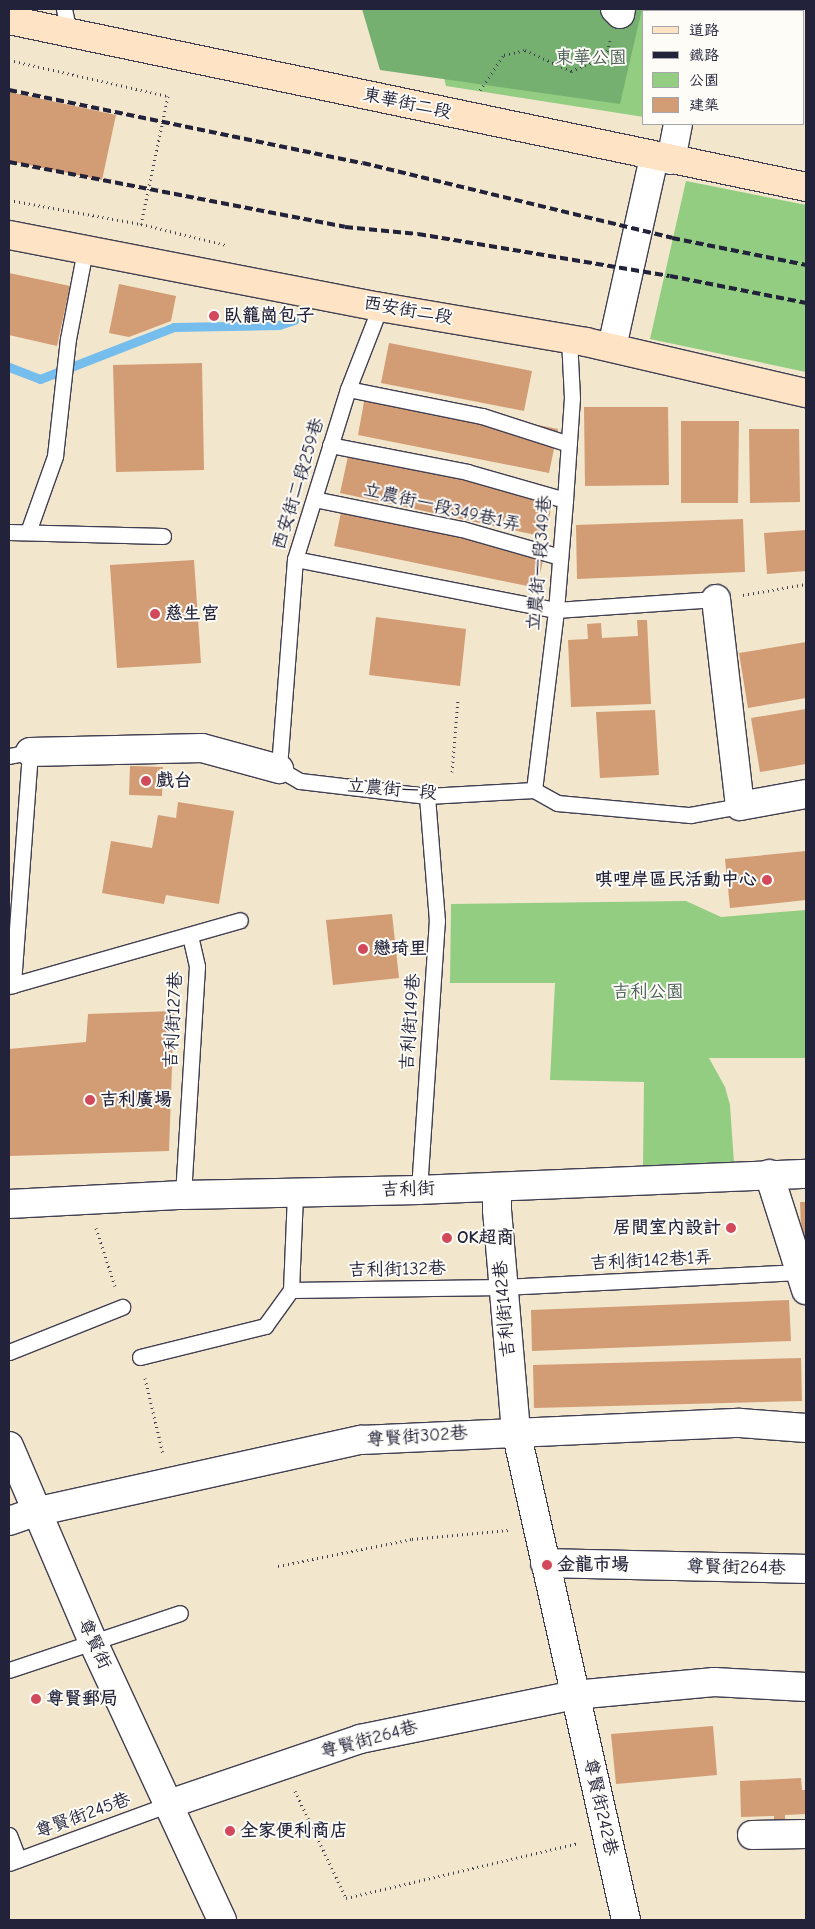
<!DOCTYPE html>
<html>
<head>
<meta charset="utf-8">
<style>
	body { margin:0 }
	#map { position:relative; width:815px; height:1929px; overflow:hidden; background:#f2e6cc; font-family:"Comic Neue","LXGW WenKai TC",sans-serif }
	div>[style] { position:absolute }
	.green>* { inset:0; background:#92cd82 }
	.forest>* { inset:0; background:#75b070 }
	.stream>* { height:9px; margin:-4.5px; padding:0 4.5px; transform-origin:4.5px; border-radius:4.5px; background:#74bdec }
	.building>* { inset:0; background:#d29c75 }
	.path>* { height:3px; margin-top:-1.5px; transform-origin:0; background:repeating-linear-gradient(90deg,#413f51 0 1px,transparent 0 5px) }
	.roads { filter:drop-shadow(1px 0 #413f51) drop-shadow(-1px 0 #413f51) drop-shadow(0 1px #413f51) drop-shadow(0 -1px #413f51) }
	.lane>* { height:15px; margin:-7.5px; padding:0 7.5px; transform-origin:7.5px; border-radius:7.5px; background:#fff }
	.street>* { height:28px; margin:-14px; padding:0 14px; transform-origin:14px; border-radius:14px; background:#fff }
	.secondary>* { height:28px; margin:-14px; padding:0 14px; transform-origin:14px; border-radius:14px; background:#fee4c5 }
	.rail>* { height:4px; margin-top:-2px; transform-origin:0; background:repeating-linear-gradient(90deg,#22223b 0 8px,transparent 0 12px) }
	.dots>* { width:14px; height:14px; translate:-50% -50%; box-sizing:border-box; border:2px solid #fdfcf7; border-radius:50% }
	span { translate:-50% -50%; white-space:nowrap; text-align:center; line-height:1.15; -webkit-text-stroke:4px #fdfcf7; paint-order:stroke }
	.park-label { font-size:18px; color:#495e54 }
	.street-label { font-size:18px; color:#22223b }
	.poi-label { font-size:18px; color:#22223b; font-weight:700 }
	.left { translate:0 -50%; text-align:left }
	.right { translate:-100% -50%; text-align:right }
	.frame { position:absolute; inset:0; border:10px solid #22223b; pointer-events:none }
	.legend { position:absolute; left:642px; top:10px; width:162px; height:115px; box-sizing:border-box; background:#fdfcf7; border:1px solid #a5a5ac; margin:0; padding:6px 9px; list-style:none; font-size:15px; color:#22223b }
	.legend li { display:flex; align-items:center; gap:10px; height:25px }
	.legend b { width:25px; border:1px solid #a5a5ac }
</style>
</head>
<body>
<div id="map">
	<div class="green">
		<i style="clip-path:polygon(428px 9px,658px 9px,644px 11px,644px 117px,446px 86px)"></i>
		<i style="clip-path:polygon(686px 181px,806px 205px,806px 372px,650px 339px)"></i>
		<i style="clip-path:polygon(686px 901px,721px 917px,806px 910px,806px 1058px,709px 1058px,725px 1087px,730px 1105px,734px 1163px,643px 1166px,644px 1082px,550px 1080px,555px 983px,450px 983px,451px 904px)"></i>
	</div>
	<div class="forest">
		<i style="clip-path:polygon(362px 9px,642px 9px,620px 104px,380px 70px)"></i>
	</div>
	<div class="stream">
		<i style="left:9px;top:367px;width:33px;rotate:21deg"></i>
		<i style="left:40px;top:379px;width:144px;rotate:-21.2deg"></i>
		<i style="left:174px;top:327px;width:105px;rotate:-1.1deg"></i>
		<i style="left:279px;top:325px;width:16px;rotate:-18deg"></i>
	</div>
	<div class="building">
		<i style="clip-path:polygon(9px 92px,116px 115px,102px 180px,9px 161px)"></i>
		<i style="clip-path:polygon(9px 273px,70px 286px,57px 346px,9px 335px)"></i>
		<i style="clip-path:polygon(119px 284px,176px 296px,171px 321px,129px 337px,109px 333px)"></i>
		<i style="clip-path:polygon(389px 343px,532px 371px,524px 411px,381px 383px)"></i>
		<i style="clip-path:polygon(202px 363px,204px 470px,116px 472px,113px 365px)"></i>
		<i style="clip-path:polygon(366px 391px,558px 429px,549px 473px,358px 435px)"></i>
		<i style="clip-path:polygon(584px 407px,668px 407px,669px 485px,585px 486px)"></i>
		<i style="clip-path:polygon(681px 421px,739px 421px,738px 503px,681px 503px)"></i>
		<i style="clip-path:polygon(749px 429px,799px 429px,800px 502px,750px 503px)"></i>
		<i style="clip-path:polygon(349px 452px,554px 495px,545px 537px,340px 493px)"></i>
		<i style="clip-path:polygon(343px 503px,546px 546px,537px 588px,334px 546px)"></i>
		<i style="clip-path:polygon(743px 519px,745px 572px,577px 579px,576px 525px)"></i>
		<i style="clip-path:polygon(806px 530px,806px 571px,767px 574px,764px 533px)"></i>
		<i style="clip-path:polygon(194px 560px,201px 663px,117px 668px,110px 565px)"></i>
		<i style="clip-path:polygon(376px 617px,466px 629px,460px 686px,369px 675px)"></i>
		<i style="clip-path:polygon(637px 620px,647px 620px,651px 704px,571px 707px,568px 640px,588px 639px,587px 624px,601px 623px,602px 638px,638px 636px)"></i>
		<i style="clip-path:polygon(806px 642px,806px 698px,748px 708px,739px 653px)"></i>
		<i style="clip-path:polygon(806px 709px,806px 764px,760px 772px,751px 718px)"></i>
		<i style="clip-path:polygon(655px 710px,659px 775px,600px 778px,596px 712px)"></i>
		<i style="clip-path:polygon(130px 766px,163px 767px,162px 796px,129px 795px)"></i>
		<i style="clip-path:polygon(178px 802px,234px 811px,219px 904px,166px 895px,164px 904px,102px 893px,111px 841px,152px 848px,158px 815px,176px 818px)"></i>
		<i style="clip-path:polygon(806px 851px,806px 900px,730px 908px,725px 859px)"></i>
		<i style="clip-path:polygon(392px 914px,399px 978px,333px 985px,326px 920px)"></i>
		<i style="clip-path:polygon(174px 1011px,169px 1151px,9px 1156px,9px 1049px,86px 1042px,88px 1014px)"></i>
		<i style="clip-path:polygon(800px 1202px,806px 1202px,806px 1255px,802px 1255px)"></i>
		<i style="clip-path:polygon(789px 1300px,791px 1341px,532px 1351px,531px 1310px)"></i>
		<i style="clip-path:polygon(801px 1358px,802px 1401px,534px 1408px,533px 1365px)"></i>
		<i style="clip-path:polygon(713px 1726px,717px 1775px,616px 1784px,611px 1734px)"></i>
		<i style="clip-path:polygon(801px 1778px,802px 1790px,806px 1790px,806px 1814px,785px 1815px,785px 1821px,774px 1821px,774px 1816px,741px 1817px,740px 1781px)"></i>
	</div>
	<div class="path">
		<i style="left:803px;top:9px;width:3px"></i>
		<i style="left:9px;top:60px;width:163px;rotate:12.8deg"></i>
		<i style="left:168px;top:96px;width:131px;rotate:101.9deg"></i>
		<i style="left:480px;top:90px;width:42px;rotate:-55.6deg"></i>
		<i style="left:504px;top:55px;width:22px;rotate:-13deg"></i>
		<i style="left:525px;top:50px;width:51px;rotate:24.5deg"></i>
		<i style="left:571px;top:71px;width:38px;rotate:-23deg"></i>
		<i style="left:606px;top:56px;width:16px;rotate:-75deg"></i>
		<i style="left:9px;top:200px;width:134px;rotate:10.3deg"></i>
		<i style="left:141px;top:224px;width:88px;rotate:13.9deg"></i>
		<i style="left:743px;top:595px;width:64px;rotate:-9.9deg"></i>
		<i style="left:452px;top:772px;width:73px;rotate:-85.3deg"></i>
		<i style="left:96px;top:1228px;width:61px;rotate:71.9deg"></i>
		<i style="left:145px;top:1378px;width:78px;rotate:76.7deg"></i>
		<i style="left:278px;top:1566px;width:137px;rotate:-11.4deg"></i>
		<i style="left:412px;top:1539px;width:97px;rotate:-5.3deg"></i>
		<i style="left:295px;top:1791px;width:119px;rotate:64.5deg"></i>
		<i style="left:346px;top:1898px;width:239px;rotate:-13.3deg"></i>
	</div>
	<div class="roads">
		<div class="lane">
			<i style="left:64px;top:9px;width:24px;rotate:78deg"></i>
			<i style="left:380px;top:307px;width:88px;rotate:111.3deg"></i>
			<i style="left:348px;top:389px;width:178px;rotate:107.3deg"></i>
			<i style="left:295px;top:559px;width:211px;rotate:94.4deg"></i>
			<i style="left:279px;top:769px;width:24px;rotate:30deg"></i>
			<i style="left:300px;top:781px;width:128px;rotate:6.7deg"></i>
			<i style="left:427px;top:796px;width:107px;rotate:-3.2deg"></i>
			<i style="left:534px;top:790px;width:26px;rotate:29deg"></i>
			<i style="left:557px;top:803px;width:134px;rotate:5.2deg"></i>
			<i style="left:690px;top:815px;width:51px;rotate:-10.2deg"></i>
			<i style="left:348px;top:389px;width:137px;rotate:11.4deg"></i>
			<i style="left:482px;top:416px;width:91px;rotate:17.8deg"></i>
			<i style="left:330px;top:445px;width:140px;rotate:11.1deg"></i>
			<i style="left:467px;top:472px;width:102px;rotate:15.9deg"></i>
			<i style="left:314px;top:499px;width:151px;rotate:11.5deg"></i>
			<i style="left:462px;top:529px;width:102px;rotate:15.9deg"></i>
			<i style="left:9px;top:532px;width:154px;rotate:1.5deg"></i>
			<i style="left:28px;top:532px;width:81px;rotate:-70.4deg"></i>
			<i style="left:55px;top:456px;width:118px;rotate:-83.7deg"></i>
			<i style="left:68px;top:339px;width:91px;rotate:-79.2deg"></i>
			<i style="left:295px;top:559px;width:266px;rotate:11.1deg"></i>
			<i style="left:556px;top:610px;width:160px;rotate:-3.9deg"></i>
			<i style="left:9px;top:756px;width:21px;rotate:-11deg"></i>
			<i style="left:30px;top:752px;width:234px;rotate:94.2deg"></i>
			<i style="left:534px;top:790px;width:181px;rotate:-83deg"></i>
			<i style="left:556px;top:610px;width:110px;rotate:-85.3deg"></i>
			<i style="left:565px;top:500px;width:102px;rotate:-86.1deg"></i>
			<i style="left:572px;top:398px;width:59px;rotate:-92.9deg"></i>
			<i style="left:9px;top:986px;width:240px;rotate:-15.9deg"></i>
			<i style="left:419px;top:1190px;width:270px;rotate:-86.2deg"></i>
			<i style="left:437px;top:921px;width:125px;rotate:-94.6deg"></i>
			<i style="left:183px;top:1195px;width:229px;rotate:-86.5deg"></i>
			<i style="left:197px;top:966px;width:31px;rotate:-103deg"></i>
			<i style="left:291px;top:1290px;width:212px;rotate:-0.8deg"></i>
			<i style="left:503px;top:1287px;width:297px;rotate:-2.9deg"></i>
			<i style="left:9px;top:1352px;width:122px;rotate:-21.7deg"></i>
			<i style="left:140px;top:1357px;width:129px;rotate:-13.9deg"></i>
			<i style="left:265px;top:1326px;width:44px;rotate:-54.2deg"></i>
			<i style="left:291px;top:1290px;width:97px;rotate:-87.6deg"></i>
			<i style="left:9px;top:1670px;width:180px;rotate:-18.4deg"></i>
			<i style="left:9px;top:1835px;width:26px;rotate:69deg"></i>
			<i style="left:9px;top:1863px;width:171px;rotate:-20.2deg"></i>
		</div>
		<div class="street">
			<i style="left:615px;top:9px;width:7px;rotate:45deg"></i>
			<i style="left:620px;top:14px;width:5px;rotate:-79deg"></i>
			<i style="left:683px;top:11px;width:2px;rotate:-90deg"></i>
			<i style="left:671px;top:160px;width:37px;rotate:-79deg"></i>
			<i style="left:612px;top:347px;width:195px;rotate:-77.5deg"></i>
			<i style="left:716px;top:599px;width:208px;rotate:83.4deg"></i>
			<i style="left:740px;top:806px;width:67px;rotate:-10.3deg"></i>
			<i style="left:30px;top:752px;width:172px;rotate:-1.3deg"></i>
			<i style="left:202px;top:748px;width:80px;rotate:15.3deg"></i>
			<i style="left:769px;top:1174px;width:122px;rotate:72.3deg"></i>
			<i style="left:497px;top:1187px;width:23px;rotate:90deg"></i>
			<i style="left:497px;top:1210px;width:222px;rotate:85.1deg"></i>
			<i style="left:516px;top:1431px;width:501px;rotate:77.32deg"></i>
			<i style="left:9px;top:1204px;width:174px;rotate:-3deg"></i>
			<i style="left:183px;top:1195px;width:236px;rotate:-1.2deg"></i>
			<i style="left:419px;top:1190px;width:387px;rotate:-2.4deg"></i>
			<i style="left:9px;top:1446px;width:211px;rotate:66.8deg"></i>
			<i style="left:92px;top:1640px;width:309px;rotate:65.1deg"></i>
			<i style="left:9px;top:1521px;width:28px;rotate:-19deg"></i>
			<i style="left:35px;top:1512px;width:334px;rotate:-12.5deg"></i>
			<i style="left:361px;top:1440px;width:379px;rotate:-2.6deg"></i>
			<i style="left:740px;top:1423px;width:66px;rotate:4.3deg"></i>
			<i style="left:545px;top:1563px;width:261px;rotate:1.3deg"></i>
			<i style="left:169px;top:1804px;width:202px;rotate:-18.8deg"></i>
			<i style="left:360px;top:1739px;width:218px;rotate:-11.6deg"></i>
			<i style="left:574px;top:1695px;width:141px;rotate:-5.3deg"></i>
			<i style="left:714px;top:1682px;width:92px;rotate:3.1deg"></i>
			<i style="left:752px;top:1835px;width:54px;rotate:-1.1deg"></i>
		</div>
		<div class="secondary">
			<i style="left:9px;top:20px;width:814px;rotate:11.83deg"></i>
			<i style="left:9px;top:235px;width:378px;rotate:11deg"></i>
			<i style="left:380px;top:307px;width:209px;rotate:9.6deg"></i>
			<i style="left:586px;top:342px;width:226px;rotate:13.1deg"></i>
		</div>
	</div>
	<div class="rail">
		<i style="left:9px;top:90px;width:361px;rotate:11.7deg"></i>
		<i style="left:363px;top:163px;width:318px;rotate:13.6deg"></i>
		<i style="left:672px;top:238px;width:137px;rotate:11.4deg"></i>
		<i style="left:9px;top:162px;width:342px;rotate:10.9deg"></i>
		<i style="left:345px;top:227px;width:73px;rotate:5.5deg"></i>
		<i style="left:418px;top:234px;width:255px;rotate:9.5deg"></i>
		<i style="left:670px;top:276px;width:139px;rotate:11.2deg"></i>
	</div>
	<div class="dots">
		<i style="left:214px;top:316px;background:#d1495b"></i>
		<i style="left:155px;top:614px;background:#d1495b"></i>
		<i style="left:146px;top:781px;background:#d1495b"></i>
		<i style="left:767px;top:880px;background:#d1495b"></i>
		<i style="left:363px;top:949px;background:#d1495b"></i>
		<i style="left:90px;top:1100px;background:#d1495b"></i>
		<i style="left:731px;top:1228px;background:#d1495b"></i>
		<i style="left:447px;top:1238px;background:#d1495b"></i>
		<i style="left:547px;top:1565px;background:#d1495b"></i>
		<i style="left:36px;top:1699px;background:#d1495b"></i>
		<i style="left:230px;top:1831px;background:#d1495b"></i>
	</div>
	<div class="park-label">
		<span style="left:591px;top:58px">東華公園</span>
		<span style="left:648px;top:992px">吉利公園</span>
	</div>
	<div class="street-label">
		<span style="left:407px;top:104px;rotate:12deg">東華街二段</span>
		<span style="left:408px;top:311px;rotate:10deg">西安街二段</span>
		<span style="left:299px;top:484px;rotate:-73deg">西安街二段259巷</span>
		<span style="left:442px;top:508px;rotate:13deg">立農街一段349巷1弄</span>
		<span style="left:540px;top:563px;rotate:-85deg">立農街一段349巷</span>
		<span style="left:392px;top:790px;rotate:5deg">立農街一段</span>
		<span style="left:174px;top:1020px;rotate:-87deg">吉利街127巷</span>
		<span style="left:411px;top:1022px;rotate:-86deg">吉利街149巷</span>
		<span style="left:408px;top:1190px;rotate:-2deg">吉利街</span>
		<span style="left:651px;top:1261px;rotate:-3deg">吉利街142巷1弄</span>
		<span style="left:397px;top:1270px;rotate:-1deg">吉利街132巷</span>
		<span style="left:505px;top:1309px;rotate:-95deg">吉利街142巷</span>
		<span style="left:417px;top:1437px;rotate:-4deg">尊賢街302巷</span>
		<span style="left:736px;top:1568px;rotate:1deg">尊賢街264巷</span>
		<span style="left:94px;top:1644px;rotate:65deg">尊賢街</span>
		<span style="left:369px;top:1740px;rotate:-15deg">尊賢街264巷</span>
		<span style="left:600px;top:1807px;rotate:77deg">尊賢街242巷</span>
		<span style="left:83px;top:1816px;rotate:-20deg">尊賢街245巷</span>
	</div>
	<div class="poi-label">
		<span class="left" style="left:224px;top:316px">臥籠崗包子</span>
		<span class="left" style="left:165px;top:614px">慈生宮</span>
		<span class="left" style="left:156px;top:781px">戲台</span>
		<span class="right" style="left:757px;top:880px">唭哩岸區民活動中心</span>
		<span class="left" style="left:373px;top:949px">戀琦里</span>
		<span class="left" style="left:100px;top:1100px">吉利廣場</span>
		<span class="right" style="left:721px;top:1228px">居間室內設計</span>
		<span class="left" style="left:457px;top:1238px">OK超商</span>
		<span class="left" style="left:557px;top:1565px">金龍市場</span>
		<span class="left" style="left:46px;top:1699px">尊賢郵局</span>
		<span class="left" style="left:240px;top:1831px">全家便利商店</span>
	</div>
	<div class="frame"></div>
	<ul class="legend">
	<li><b style="height:6px;background:#fee4c5"></b>道路</li>
	<li><b style="height:6px;background:#22223b"></b>鐵路</li>
	<li><b style="height:14px;background:#92cd82"></b>公園</li>
	<li><b style="height:14px;background:#d29c75"></b>建築</li>
	</ul>
</div>
</body>
</html>
